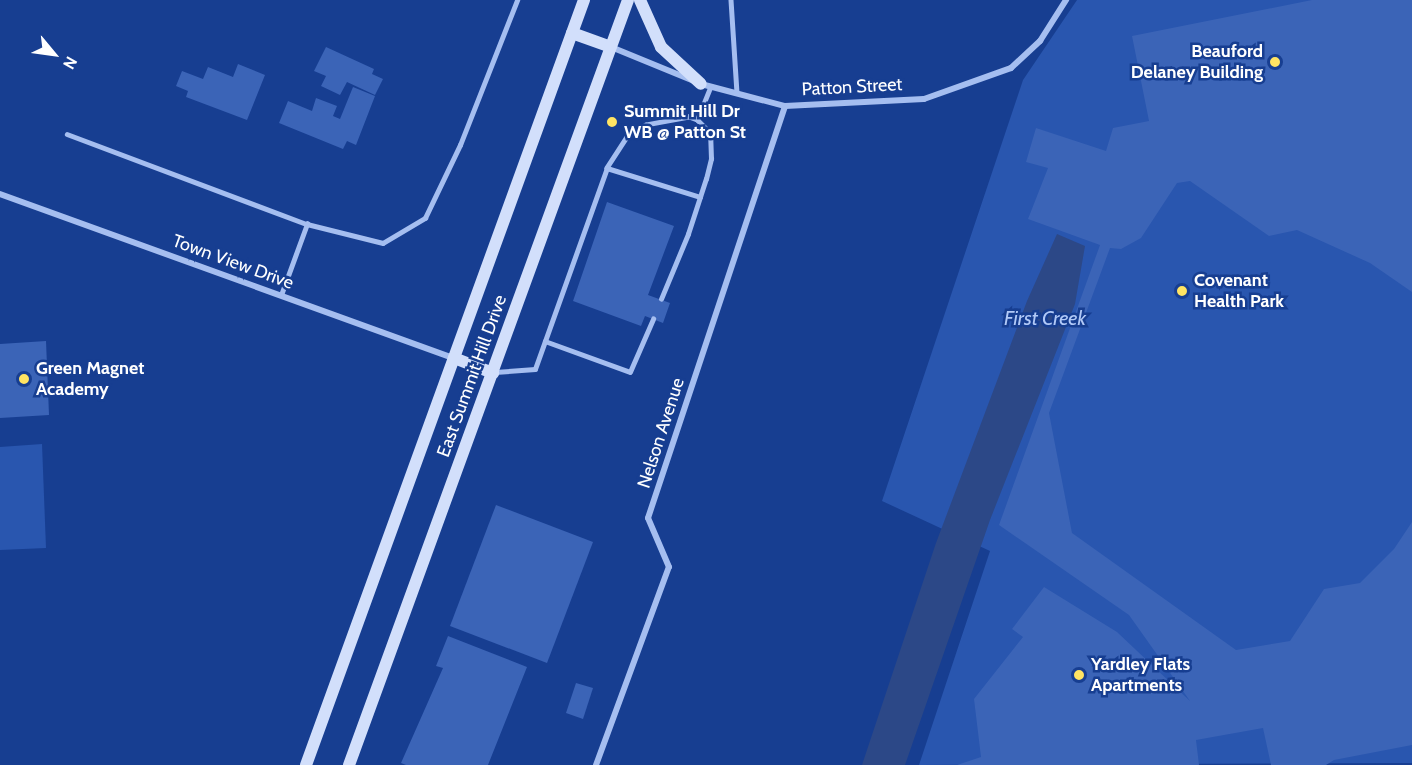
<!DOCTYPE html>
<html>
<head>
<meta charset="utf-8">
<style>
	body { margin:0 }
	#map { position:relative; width:1412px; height:765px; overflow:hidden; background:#173e91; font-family:Cabin,sans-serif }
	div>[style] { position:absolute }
	.green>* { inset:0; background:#2956af }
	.water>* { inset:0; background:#2c4887 }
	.building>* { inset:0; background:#3b64b7 }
	.lane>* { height:4.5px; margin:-2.25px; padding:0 2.25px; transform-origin:2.25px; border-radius:2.25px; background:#a5bef0 }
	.street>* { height:6px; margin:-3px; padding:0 3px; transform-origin:3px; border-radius:3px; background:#a5bef0 }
	.secondary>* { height:12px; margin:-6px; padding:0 6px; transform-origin:6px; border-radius:6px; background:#d2dffb }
	.dots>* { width:16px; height:16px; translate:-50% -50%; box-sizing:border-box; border:3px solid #173e91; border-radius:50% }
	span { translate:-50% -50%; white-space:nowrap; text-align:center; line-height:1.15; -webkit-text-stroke:5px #173e91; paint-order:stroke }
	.poi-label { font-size:18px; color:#fff; font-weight:700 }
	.right { translate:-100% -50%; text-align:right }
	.left { translate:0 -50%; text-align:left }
	.street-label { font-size:18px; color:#fff }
	.water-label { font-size:20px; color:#b1c9f7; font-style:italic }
	.north { position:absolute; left:24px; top:24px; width:60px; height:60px; -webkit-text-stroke:4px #173e91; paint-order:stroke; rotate:119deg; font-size:16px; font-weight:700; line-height:24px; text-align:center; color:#fff }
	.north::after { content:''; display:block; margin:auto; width:21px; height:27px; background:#fff; clip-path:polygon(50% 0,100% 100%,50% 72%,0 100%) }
</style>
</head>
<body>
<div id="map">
	<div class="green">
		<i style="clip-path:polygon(1077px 0,1412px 0,1412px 763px,919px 765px,990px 551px,882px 501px,1023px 80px)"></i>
		<i style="clip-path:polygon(42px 444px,46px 548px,0 550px,0 447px)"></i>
	</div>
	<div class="water">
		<i style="clip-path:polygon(1057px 234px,1085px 246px,1075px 304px,990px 520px,905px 765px,862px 765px,936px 543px,1027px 301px)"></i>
	</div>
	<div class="building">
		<i style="clip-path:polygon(1312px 0,1412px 0,1412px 292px,1370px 263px,1297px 230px,1269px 236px,1190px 181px,1177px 183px,1141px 238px,1121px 249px,1110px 248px,1049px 413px,1072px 533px,1236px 650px,1290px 641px,1324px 589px,1360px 583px,1394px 549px,1412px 522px,1412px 745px,1334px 760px,1326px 765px,1271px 765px,1263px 728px,1196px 740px,1199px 765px,957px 765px,981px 757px,974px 699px,1023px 637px,1012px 629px,1044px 587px,1117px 632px,1190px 701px,1129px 615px,999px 525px,1100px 245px,1028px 219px,1048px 168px,1026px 162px,1036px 128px,1106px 151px,1113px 128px,1149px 121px,1132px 36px)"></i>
		<i style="clip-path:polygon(326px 47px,374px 69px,372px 74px,383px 79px,375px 95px,347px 82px,340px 95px,321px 86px,326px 76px,314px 71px)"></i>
		<i style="clip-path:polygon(238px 64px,265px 75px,247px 120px,186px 97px,188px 91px,176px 86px,182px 71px,203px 79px,208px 67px,233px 77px)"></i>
		<i style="clip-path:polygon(353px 87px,375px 96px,356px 145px,347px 141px,343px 149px,279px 123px,288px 101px,312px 111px,316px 98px,337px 106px,333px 116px,340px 119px)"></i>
		<i style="clip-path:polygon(607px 202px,674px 226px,648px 295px,670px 303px,663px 323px,645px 316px,641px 326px,573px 301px)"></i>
		<i style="clip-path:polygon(46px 341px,49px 415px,0 418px,0 344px)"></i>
		<i style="clip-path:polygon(496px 505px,593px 542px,547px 663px,450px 626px)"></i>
		<i style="clip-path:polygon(448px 636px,527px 667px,488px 765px,406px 765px,401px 763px,443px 668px,436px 666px)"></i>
		<i style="clip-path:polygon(576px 683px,593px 688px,583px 719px,566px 713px)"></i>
	</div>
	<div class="lane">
		<i style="left:731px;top:0;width:93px;rotate:86.3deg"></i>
		<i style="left:697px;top:120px;width:35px;rotate:-68deg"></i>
		<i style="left:67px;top:134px;width:256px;rotate:20.6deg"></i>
		<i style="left:307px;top:224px;width:78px;rotate:14deg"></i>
		<i style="left:383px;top:243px;width:49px;rotate:-30.8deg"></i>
		<i style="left:425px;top:218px;width:81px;rotate:-64.4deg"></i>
		<i style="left:460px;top:145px;width:156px;rotate:-68.5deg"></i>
		<i style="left:281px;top:295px;width:76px;rotate:-69.9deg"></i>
		<i style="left:661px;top:299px;width:70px;rotate:-67.4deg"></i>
		<i style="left:688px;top:234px;width:39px;rotate:-72deg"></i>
		<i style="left:700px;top:197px;width:19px;rotate:-72deg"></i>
		<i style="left:706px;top:179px;width:21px;rotate:-76deg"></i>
		<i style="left:711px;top:159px;width:26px;rotate:-92deg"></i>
		<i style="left:710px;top:133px;width:18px;rotate:-135deg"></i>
		<i style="left:697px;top:120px;width:9px;rotate:-159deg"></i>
		<i style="left:689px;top:117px;width:44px;rotate:169.5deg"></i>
		<i style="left:646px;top:125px;width:22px;rotate:148deg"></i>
		<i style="left:627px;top:137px;width:37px;rotate:123deg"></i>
		<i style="left:607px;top:168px;width:97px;rotate:17.3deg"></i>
		<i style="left:545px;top:341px;width:90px;rotate:20deg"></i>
		<i style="left:630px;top:372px;width:58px;rotate:-66.5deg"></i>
		<i style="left:495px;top:372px;width:40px;rotate:-4.3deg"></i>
		<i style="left:535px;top:369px;width:214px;rotate:-70.3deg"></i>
	</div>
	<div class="street">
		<i style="left:611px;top:47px;width:97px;rotate:22.3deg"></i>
		<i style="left:701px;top:84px;width:87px;rotate:14.7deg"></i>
		<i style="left:785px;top:106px;width:139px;rotate:-2.9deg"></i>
		<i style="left:924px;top:99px;width:92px;rotate:-19.6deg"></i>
		<i style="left:1011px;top:68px;width:40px;rotate:-43deg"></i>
		<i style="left:1040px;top:41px;width:49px;rotate:-57.6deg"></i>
		<i style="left:0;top:194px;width:483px;rotate:19.9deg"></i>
		<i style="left:596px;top:765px;width:211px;rotate:-69.8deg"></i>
		<i style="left:669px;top:567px;width:53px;rotate:-113.2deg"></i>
		<i style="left:648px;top:518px;width:434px;rotate:-71.6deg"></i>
	</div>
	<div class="secondary">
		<i style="left:640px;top:0;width:51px;rotate:65.9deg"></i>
		<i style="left:661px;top:47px;width:54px;rotate:42.8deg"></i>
		<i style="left:572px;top:33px;width:41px;rotate:19.7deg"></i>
		<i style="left:454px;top:358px;width:42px;rotate:21deg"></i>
		<i style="left:306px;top:765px;width:814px;rotate:-70.03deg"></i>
		<i style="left:349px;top:765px;width:814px;rotate:-69.96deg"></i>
	</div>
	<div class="dots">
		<i style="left:1275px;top:62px;background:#ffe463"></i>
		<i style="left:612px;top:122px;background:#ffe463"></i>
		<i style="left:1182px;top:291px;background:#ffe463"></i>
		<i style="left:24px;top:379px;background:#ffe463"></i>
		<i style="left:1079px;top:675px;background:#ffe463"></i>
	</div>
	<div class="poi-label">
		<span class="right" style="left:1263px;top:62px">Beauford<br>Delaney Building</span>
		<span class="left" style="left:624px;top:122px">Summit Hill Dr<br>WB @ Patton St</span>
		<span class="left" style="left:1194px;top:291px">Covenant<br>Health Park</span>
		<span class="left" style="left:36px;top:379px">Green Magnet<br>Academy</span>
		<span class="left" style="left:1091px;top:675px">Yardley Flats<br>Apartments</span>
	</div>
	<div class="street-label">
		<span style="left:852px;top:87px;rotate:-3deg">Patton Street</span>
		<span style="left:233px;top:262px;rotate:20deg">Town View Drive</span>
		<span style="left:472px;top:376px;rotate:-70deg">East Summit Hill Drive</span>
		<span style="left:661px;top:433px;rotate:-72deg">Nelson Avenue</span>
	</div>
	<div class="water-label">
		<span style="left:1045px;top:318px">First Creek</span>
	</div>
	<div class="north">N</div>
</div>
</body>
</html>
